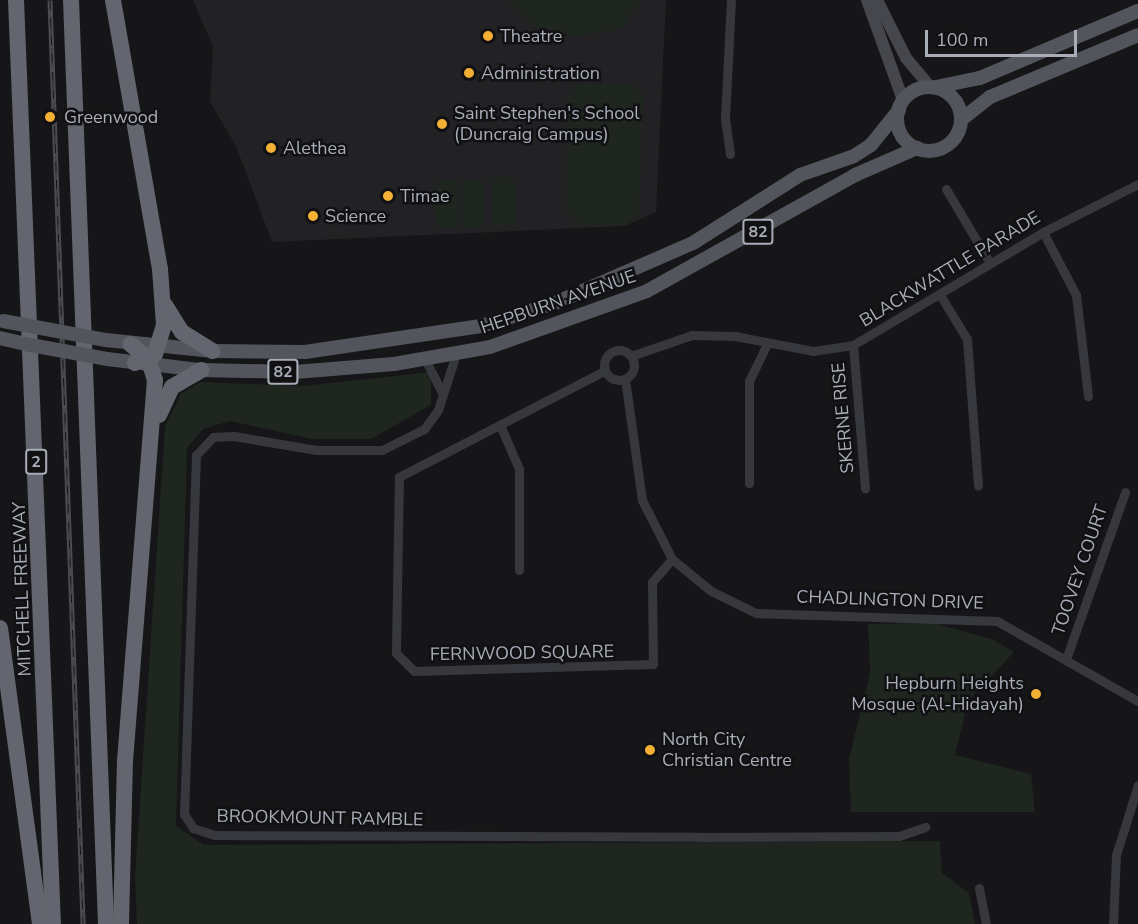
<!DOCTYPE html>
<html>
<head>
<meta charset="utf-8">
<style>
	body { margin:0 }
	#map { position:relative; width:1138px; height:924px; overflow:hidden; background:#161618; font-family:"Nunito Sans",sans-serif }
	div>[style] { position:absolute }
	.built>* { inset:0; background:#222225 }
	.green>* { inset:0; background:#1e261f }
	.street>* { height:9px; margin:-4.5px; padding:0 4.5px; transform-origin:4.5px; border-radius:4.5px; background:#37383d }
	.street>.ring { margin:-4.5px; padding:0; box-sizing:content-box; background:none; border:9px solid #37383d; border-radius:50% }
	.secondary>* { height:12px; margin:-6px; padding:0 6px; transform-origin:6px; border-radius:6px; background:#45474d }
	.primary>* { height:14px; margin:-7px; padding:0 7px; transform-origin:7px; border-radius:7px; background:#53555c }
	.primary>.ring { margin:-7px; padding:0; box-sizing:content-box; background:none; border:14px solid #53555c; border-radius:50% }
	.highway>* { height:16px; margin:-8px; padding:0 8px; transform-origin:8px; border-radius:8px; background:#63666e }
	.rail>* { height:5px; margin-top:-2.5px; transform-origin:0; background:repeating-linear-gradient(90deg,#111113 0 9px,#4a4c52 0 18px); box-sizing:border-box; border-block:2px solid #4a4c52 }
	.primary-bridge>* { height:14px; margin:-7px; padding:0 7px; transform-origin:7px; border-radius:7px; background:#53555c }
	.dots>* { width:16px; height:16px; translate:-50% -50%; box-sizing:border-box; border:3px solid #111113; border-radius:50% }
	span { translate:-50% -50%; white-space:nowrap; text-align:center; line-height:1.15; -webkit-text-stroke:5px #111113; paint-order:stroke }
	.shield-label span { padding:2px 4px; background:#111113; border:2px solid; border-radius:4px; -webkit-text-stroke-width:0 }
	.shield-label { font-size:16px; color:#a8adb8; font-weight:700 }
	.poi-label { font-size:18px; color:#a8adb8 }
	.left { translate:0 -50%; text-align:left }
	.right { translate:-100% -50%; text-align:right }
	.street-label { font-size:18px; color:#a8adb8 }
	.scale { position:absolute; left:925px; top:30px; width:152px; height:27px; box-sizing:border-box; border:3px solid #a8adb8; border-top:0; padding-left:8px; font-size:18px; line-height:21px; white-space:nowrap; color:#a8adb8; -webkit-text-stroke:4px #111113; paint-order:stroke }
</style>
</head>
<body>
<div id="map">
	<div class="built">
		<i style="clip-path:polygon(193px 0,666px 0,656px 212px,625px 226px,272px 242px,236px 146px,210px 102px,213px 47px)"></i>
	</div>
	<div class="green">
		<i style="clip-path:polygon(510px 0,640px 0,622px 28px,574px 37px,533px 25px)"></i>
		<i style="clip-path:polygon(629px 83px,643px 92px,639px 213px,625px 226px,582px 226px,567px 211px,567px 98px,577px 85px)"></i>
		<i style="clip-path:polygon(492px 178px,515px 178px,515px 225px,493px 225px)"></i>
		<i style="clip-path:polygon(457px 180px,458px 227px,435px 228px,434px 181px)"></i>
		<i style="clip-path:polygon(461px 180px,483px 180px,484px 227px,461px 227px)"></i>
		<i style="clip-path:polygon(431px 372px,431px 405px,371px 439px,312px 439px,230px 421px,203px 429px,187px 448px,176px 826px,204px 845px,940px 841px,942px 873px,969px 893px,975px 924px,137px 924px,135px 877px,165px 426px,181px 394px,200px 382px,303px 386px)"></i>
		<i style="clip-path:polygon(933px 623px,992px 639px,1014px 652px,968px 701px,955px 755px,1031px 774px,1035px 812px,851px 812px,849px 759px,870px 673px,868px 624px)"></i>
	</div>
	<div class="street">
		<i style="left:730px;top:154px;width:36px;rotate:-98deg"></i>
		<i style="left:725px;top:118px;width:118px;rotate:-87.1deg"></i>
		<i style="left:946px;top:189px;width:86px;rotate:59.3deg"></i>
		<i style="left:1043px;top:232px;width:71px;rotate:62.4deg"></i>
		<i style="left:1076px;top:295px;width:102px;rotate:83.2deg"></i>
		<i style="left:940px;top:295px;width:52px;rotate:58.5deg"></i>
		<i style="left:967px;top:339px;width:147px;rotate:85.7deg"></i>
		<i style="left:853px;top:345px;width:144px;rotate:85.2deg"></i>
		<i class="ring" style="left:604px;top:350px;width:21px;height:21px"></i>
		<i style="left:456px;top:354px;width:59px;rotate:107.8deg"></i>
		<i style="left:438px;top:410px;width:24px;rotate:126deg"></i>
		<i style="left:424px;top:429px;width:47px;rotate:153.4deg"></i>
		<i style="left:382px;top:450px;width:66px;rotate:180deg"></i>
		<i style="left:316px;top:450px;width:83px;rotate:-170.3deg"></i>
		<i style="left:234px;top:436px;width:21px;rotate:177deg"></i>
		<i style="left:213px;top:437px;width:25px;rotate:133deg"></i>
		<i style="left:196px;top:455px;width:359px;rotate:91.9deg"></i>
		<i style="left:184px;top:814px;width:17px;rotate:57deg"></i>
		<i style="left:193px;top:828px;width:23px;rotate:18deg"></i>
		<i style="left:215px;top:835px;width:485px;rotate:0.2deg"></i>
		<i style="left:700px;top:837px;width:199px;rotate:-0.3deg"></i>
		<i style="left:899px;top:836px;width:28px;rotate:-19deg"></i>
		<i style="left:631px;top:356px;width:65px;rotate:-19deg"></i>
		<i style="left:692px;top:335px;width:43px;rotate:1.3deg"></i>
		<i style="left:735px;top:336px;width:79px;rotate:10.9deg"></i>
		<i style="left:813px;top:351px;width:40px;rotate:-8.5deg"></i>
		<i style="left:853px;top:345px;width:221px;rotate:-30.7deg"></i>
		<i style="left:1043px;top:232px;width:106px;rotate:-26.8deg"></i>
		<i style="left:425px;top:359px;width:37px;rotate:63deg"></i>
		<i style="left:604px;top:371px;width:231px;rotate:152.7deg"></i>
		<i style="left:399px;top:477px;width:176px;rotate:91deg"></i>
		<i style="left:396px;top:653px;width:25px;rotate:45deg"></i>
		<i style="left:414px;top:671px;width:239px;rotate:-1.7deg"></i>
		<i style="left:653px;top:664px;width:82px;rotate:-90.7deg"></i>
		<i style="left:652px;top:582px;width:30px;rotate:-49deg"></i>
		<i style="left:672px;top:559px;width:66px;rotate:-117deg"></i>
		<i style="left:642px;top:500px;width:122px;rotate:-98deg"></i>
		<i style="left:500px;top:425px;width:48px;rotate:66.6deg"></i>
		<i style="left:519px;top:469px;width:101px;rotate:90deg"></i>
		<i style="left:749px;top:483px;width:102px;rotate:-90deg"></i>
		<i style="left:749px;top:381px;width:41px;rotate:-64.1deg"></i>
		<i style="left:672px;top:559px;width:50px;rotate:39.4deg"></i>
		<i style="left:711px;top:591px;width:50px;rotate:26.1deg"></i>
		<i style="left:756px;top:613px;width:241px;rotate:1.9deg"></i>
		<i style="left:997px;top:621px;width:162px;rotate:29.6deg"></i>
		<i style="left:1066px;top:659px;width:177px;rotate:-70.5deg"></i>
		<i style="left:979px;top:888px;width:37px;rotate:79deg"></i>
		<i style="left:1113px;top:924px;width:69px;rotate:-87.5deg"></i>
		<i style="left:1116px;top:855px;width:73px;rotate:-72.6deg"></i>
	</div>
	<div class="secondary">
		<i style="left:867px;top:0;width:106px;rotate:70.2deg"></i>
		<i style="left:877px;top:0;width:65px;rotate:63.4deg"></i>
		<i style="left:906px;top:58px;width:38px;rotate:50deg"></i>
	</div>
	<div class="primary">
		<i style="left:936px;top:87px;width:45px;rotate:-11.6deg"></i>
		<i style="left:980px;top:78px;width:172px;rotate:-23deg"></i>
		<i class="ring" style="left:897px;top:87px;width:50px;height:50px"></i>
		<i style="left:962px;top:119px;width:36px;rotate:-38deg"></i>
		<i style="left:990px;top:97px;width:160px;rotate:-22.7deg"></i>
		<i style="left:0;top:338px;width:26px;rotate:13deg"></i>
		<i style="left:106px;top:340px;width:108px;rotate:5.9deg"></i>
		<i style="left:213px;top:351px;width:92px;rotate:0.6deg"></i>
		<i style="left:305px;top:352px;width:178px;rotate:-8.4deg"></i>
		<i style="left:481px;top:326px;width:77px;rotate:-17.3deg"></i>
		<i style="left:555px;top:303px;width:150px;rotate:-23.5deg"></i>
		<i style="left:693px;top:243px;width:127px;rotate:-32.4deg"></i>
		<i style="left:800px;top:175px;width:57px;rotate:-19.4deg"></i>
		<i style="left:854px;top:156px;width:20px;rotate:-33deg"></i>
		<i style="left:871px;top:145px;width:45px;rotate:-51.3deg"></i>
		<i style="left:107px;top:359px;width:95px;rotate:6.7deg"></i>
		<i style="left:201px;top:370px;width:94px;rotate:1.2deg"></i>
		<i style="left:295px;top:372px;width:99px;rotate:-4.6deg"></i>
		<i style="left:394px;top:364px;width:97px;rotate:-10deg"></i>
		<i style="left:490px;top:347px;width:167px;rotate:-19.6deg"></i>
		<i style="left:647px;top:291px;width:238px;rotate:-29.1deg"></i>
		<i style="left:855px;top:175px;width:68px;rotate:-23.5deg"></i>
	</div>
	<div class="highway">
		<i style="left:16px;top:0;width:925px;rotate:87.71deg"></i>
		<i style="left:71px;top:0;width:925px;rotate:87.83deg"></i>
		<i style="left:113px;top:0;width:273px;rotate:80.1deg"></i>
		<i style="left:160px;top:269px;width:56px;rotate:85.9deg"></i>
		<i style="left:164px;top:325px;width:30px;rotate:107deg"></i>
		<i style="left:155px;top:354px;width:22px;rotate:156deg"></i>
		<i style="left:165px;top:305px;width:32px;rotate:58deg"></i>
		<i style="left:182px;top:332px;width:36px;rotate:32deg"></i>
		<i style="left:159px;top:415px;width:31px;rotate:-65deg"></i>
		<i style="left:172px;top:387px;width:34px;rotate:-30deg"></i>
		<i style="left:0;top:628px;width:299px;rotate:82.3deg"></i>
		<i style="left:121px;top:924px;width:163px;rotate:-88.6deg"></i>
		<i style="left:125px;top:761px;width:382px;rotate:-85.5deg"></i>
		<i style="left:155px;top:380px;width:22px;rotate:-108deg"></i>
		<i style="left:148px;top:359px;width:23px;rotate:-140deg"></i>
	</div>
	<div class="rail">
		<i style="left:50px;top:0;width:925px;rotate:87.95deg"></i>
	</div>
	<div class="primary-bridge">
		<i style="left:3px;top:321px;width:105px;rotate:10.5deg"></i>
		<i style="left:25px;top:344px;width:83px;rotate:10.4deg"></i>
	</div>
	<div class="dots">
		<i style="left:488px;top:36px;background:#f2b134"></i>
		<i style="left:469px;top:73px;background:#f2b134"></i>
		<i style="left:50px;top:117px;background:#f2b134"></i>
		<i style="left:442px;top:124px;background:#f2b134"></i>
		<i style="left:271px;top:148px;background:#f2b134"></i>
		<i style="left:388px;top:196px;background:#f2b134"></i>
		<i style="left:313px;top:216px;background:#f2b134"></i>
		<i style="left:1036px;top:694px;background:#f2b134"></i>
		<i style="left:650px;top:750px;background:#f2b134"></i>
	</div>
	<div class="shield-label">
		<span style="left:758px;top:232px">82</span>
		<span style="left:283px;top:372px">82</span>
		<span style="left:36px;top:462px">2</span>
	</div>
	<div class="poi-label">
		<span class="left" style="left:500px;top:36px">Theatre</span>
		<span class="left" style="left:481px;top:73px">Administration</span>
		<span class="left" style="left:454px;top:124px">Saint Stephen's School<br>(Duncraig Campus)</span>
		<span class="left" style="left:64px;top:117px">Greenwood</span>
		<span class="left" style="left:283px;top:148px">Alethea</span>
		<span class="left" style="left:400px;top:196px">Timae</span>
		<span class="left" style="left:325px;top:216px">Science</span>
		<span class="right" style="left:1024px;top:694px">Hepburn Heights<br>Mosque (Al-Hidayah)</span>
		<span class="left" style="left:662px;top:750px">North City<br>Christian Centre</span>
	</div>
	<div class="street-label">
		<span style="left:950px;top:269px;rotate:-31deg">BLACKWATTLE PARADE</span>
		<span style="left:558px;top:302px;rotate:-19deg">HEPBURN AVENUE</span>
		<span style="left:843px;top:418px;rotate:-95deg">SKERNE RISE</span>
		<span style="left:1080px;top:570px;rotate:-71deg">TOOVEY COURT</span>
		<span style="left:22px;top:589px;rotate:-92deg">MITCHELL FREEWAY</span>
		<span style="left:890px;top:600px;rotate:2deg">CHADLINGTON DRIVE</span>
		<span style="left:522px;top:653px;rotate:-1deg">FERNWOOD SQUARE</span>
		<span style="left:320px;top:818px;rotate:1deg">BROOKMOUNT RAMBLE</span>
	</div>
	<div class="scale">100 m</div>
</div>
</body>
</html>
